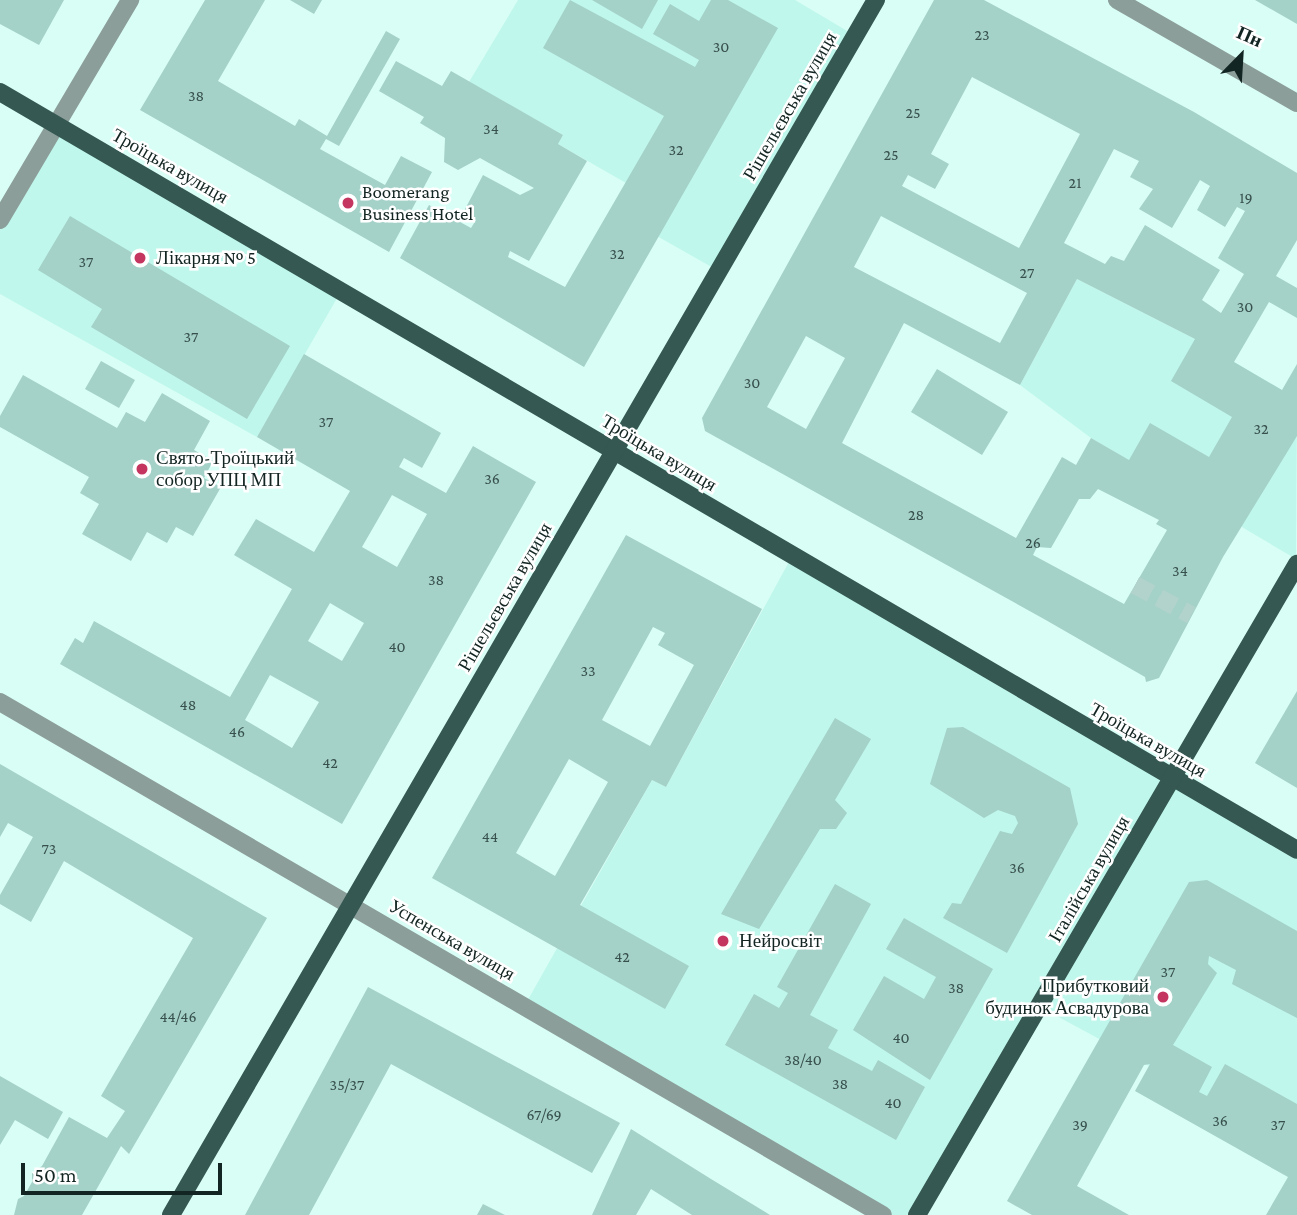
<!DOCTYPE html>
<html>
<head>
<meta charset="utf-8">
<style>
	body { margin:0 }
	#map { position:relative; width:1297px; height:1215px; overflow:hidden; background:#d9fef6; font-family:"Crimson Pro",serif }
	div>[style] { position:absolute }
	.built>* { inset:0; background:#bff7ec }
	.building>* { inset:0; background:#a4d1c8 }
	.minor-tunnel>* { height:18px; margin-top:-9px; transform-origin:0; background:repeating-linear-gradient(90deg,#b1d3cc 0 18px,transparent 0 27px) }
	.minor>* { height:18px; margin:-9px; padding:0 9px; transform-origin:9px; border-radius:9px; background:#8c9e9a }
	.major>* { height:18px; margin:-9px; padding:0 9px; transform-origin:9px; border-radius:9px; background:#355852 }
	.dots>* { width:19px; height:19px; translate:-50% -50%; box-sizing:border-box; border:4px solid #fff; border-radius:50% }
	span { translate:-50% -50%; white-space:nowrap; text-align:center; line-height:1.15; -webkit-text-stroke:5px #fff; paint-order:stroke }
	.number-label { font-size:16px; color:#37504c }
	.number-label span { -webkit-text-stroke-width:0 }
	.street-label { font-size:19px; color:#132522 }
	.poi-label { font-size:19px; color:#132522 }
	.left { translate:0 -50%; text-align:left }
	.right { translate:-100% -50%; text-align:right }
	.north { position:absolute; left:1206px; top:21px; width:70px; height:70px; -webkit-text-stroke:5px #fff; paint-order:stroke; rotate:24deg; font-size:19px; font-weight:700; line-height:28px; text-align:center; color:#132522 }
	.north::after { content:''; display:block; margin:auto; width:24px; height:32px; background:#132522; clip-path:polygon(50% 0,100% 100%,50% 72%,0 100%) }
	.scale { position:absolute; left:21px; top:1163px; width:201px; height:32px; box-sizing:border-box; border:4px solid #132522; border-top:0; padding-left:9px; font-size:21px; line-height:24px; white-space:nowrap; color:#132522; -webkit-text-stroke:5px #fff; paint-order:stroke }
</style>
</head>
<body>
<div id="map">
	<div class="built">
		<i style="clip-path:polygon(518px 0,795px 0,859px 38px,724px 274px,611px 210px,626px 183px,558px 144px,563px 135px,469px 82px)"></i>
		<i style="clip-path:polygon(55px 128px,340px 293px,257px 437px,0 294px,0 224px)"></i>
		<i style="clip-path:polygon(1077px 279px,1195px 339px,1297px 399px,1296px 559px,1091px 438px,1020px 385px)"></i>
		<i style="clip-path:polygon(790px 560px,1169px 778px,914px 1215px,874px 1215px,521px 1012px,652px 780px,666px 787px)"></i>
		<i style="clip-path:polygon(1172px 787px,1297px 856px,1297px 1146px,1042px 1008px)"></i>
	</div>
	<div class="building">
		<i style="clip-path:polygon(0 0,64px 0,39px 45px,0 24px)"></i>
		<i style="clip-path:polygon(205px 0,265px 0,218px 81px,295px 126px,299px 119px,327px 136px,386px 31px,400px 39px,339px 146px,326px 139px,320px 149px,385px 185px,401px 156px,432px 172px,389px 252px,140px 110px)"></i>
		<i style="clip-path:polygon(290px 0,322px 0,314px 14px)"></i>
		<i style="clip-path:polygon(570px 0,695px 67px,699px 60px,653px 34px,670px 4px,699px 21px,711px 0,728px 0,778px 28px,584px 367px,400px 258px,429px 205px,471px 228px,476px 220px,463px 213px,483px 175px,520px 195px,534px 188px,480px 158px,458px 170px,444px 162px,445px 138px,420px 123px,424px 117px,379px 91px,396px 61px,442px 86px,451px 71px,563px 135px,558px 144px,587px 161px,529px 261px,510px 251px,508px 257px,565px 287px,664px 116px,543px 48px)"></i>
		<i style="clip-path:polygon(592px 0,658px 0,642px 29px)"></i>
		<i style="clip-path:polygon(evenodd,934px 0,984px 0,1194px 112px,1297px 173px,1297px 240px,1276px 276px,1297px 288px,1297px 318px,1269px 302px,1234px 362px,1282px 390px,1297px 364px,1297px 436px,1223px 557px,1159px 678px,1146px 682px,1145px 677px,1044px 619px,705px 431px,702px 418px,934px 0,972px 77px,1080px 134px,1019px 248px,902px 186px,908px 175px,935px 189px,949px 164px,931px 154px,972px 77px,934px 0,1114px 149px,1139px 161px,1130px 177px,1153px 189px,1139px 209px,1172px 228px,1200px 180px,1210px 186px,1197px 210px,1225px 227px,1237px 207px,1245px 211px,1218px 258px,1244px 274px,1221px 313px,1202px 300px,1220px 270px,1145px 225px,1124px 261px,1111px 256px,1105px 264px,1064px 243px,1114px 149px,934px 0,881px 216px,1027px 293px,1000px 343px,854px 267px,881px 216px,934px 0,1077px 279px,1195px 339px,1171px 381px,1232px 417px,1209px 457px,1150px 423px,1129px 460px,1091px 438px,1076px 465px,1062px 457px,1016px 538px,842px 443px,904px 323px,1020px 385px,1077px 279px,934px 0,806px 336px,845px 358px,806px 429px,767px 407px,806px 336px,934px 0,1098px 489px,1159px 520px,1156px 524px,1167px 530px,1124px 604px,1033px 555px,1037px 547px,1051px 548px,1079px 499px,1090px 499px,1098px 489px)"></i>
		<i style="clip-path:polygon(1255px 0,1297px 0,1297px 24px)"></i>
		<i style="clip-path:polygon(70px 216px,290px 346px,247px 419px,91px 327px,102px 309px,38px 270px)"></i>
		<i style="clip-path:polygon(evenodd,304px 354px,441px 433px,422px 468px,404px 458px,399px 467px,446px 493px,473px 446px,536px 482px,342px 824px,60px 664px,75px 638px,83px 643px,94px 621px,230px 697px,292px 589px,234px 555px,256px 519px,314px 552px,350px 491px,257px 437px,304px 354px,392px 495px,427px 514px,397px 567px,362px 547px,392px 495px,304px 354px,330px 603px,364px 623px,342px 661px,308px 641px,330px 603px,304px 354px,270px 675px,319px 702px,292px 748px,245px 720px,270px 675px)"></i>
		<i style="clip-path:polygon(101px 361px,135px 380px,119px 408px,85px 389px)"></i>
		<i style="clip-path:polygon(937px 369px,1008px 412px,982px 455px,911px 412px)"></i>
		<i style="clip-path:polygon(23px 375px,117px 428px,126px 412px,145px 422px,162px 393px,210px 421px,194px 450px,213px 461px,204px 478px,221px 487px,193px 536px,176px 527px,167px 543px,147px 532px,131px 561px,82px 534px,99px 504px,80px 493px,89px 477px,0 427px,0 416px)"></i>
		<i style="clip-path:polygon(evenodd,626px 535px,762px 609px,666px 787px,652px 780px,580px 905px,689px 966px,665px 1009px,432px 878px,626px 535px,653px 627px,665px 633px,658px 645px,694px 665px,650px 746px,602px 720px,653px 627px,626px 535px,569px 759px,608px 782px,555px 876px,516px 853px,569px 759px)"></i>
		<i style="clip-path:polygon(1297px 691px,1297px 788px,1255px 763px)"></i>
		<i style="clip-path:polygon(835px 718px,871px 739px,835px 800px,847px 813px,836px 829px,820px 829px,759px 929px,721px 914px)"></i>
		<i style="clip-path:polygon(963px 727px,1070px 788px,1078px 824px,1007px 953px,943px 918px,952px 903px,961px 904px,1000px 831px,1012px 834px,1018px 823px,1015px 816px,998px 810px,984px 818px,930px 784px,947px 728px)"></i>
		<i style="clip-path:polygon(0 764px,267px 918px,129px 1154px,121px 1146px,82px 1215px,14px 1215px,18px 1199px,24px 1196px,32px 1182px,32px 1173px,42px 1166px,69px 1117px,107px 1138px,125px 1111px,101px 1096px,193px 938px,64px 861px,31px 922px,0 904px,0 895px,33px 837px,8px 823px,0 837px)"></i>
		<i style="clip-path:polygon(1207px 880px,1297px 931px,1297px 1018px,1232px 984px,1236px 970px,1209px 956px,1208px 964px,1217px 973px,1173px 1045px,1212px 1067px,1199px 1092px,1207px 1096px,1225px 1064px,1297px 1104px,1297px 1215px,1266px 1215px,1288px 1177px,1135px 1091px,1150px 1064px,1144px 1065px,1077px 1186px,1129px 1215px,1032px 1215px,1007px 1201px,1189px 882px)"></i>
		<i style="clip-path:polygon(835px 884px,871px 904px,810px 1015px,838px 1030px,828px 1048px,872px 1071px,878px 1060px,925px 1087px,896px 1140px,725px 1045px,754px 994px,779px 1008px,788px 993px,777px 987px)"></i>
		<i style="clip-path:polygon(904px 918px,993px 969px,930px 1080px,853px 1030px,884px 976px,924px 999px,936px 977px,886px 949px)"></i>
		<i style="clip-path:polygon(368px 987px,620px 1123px,592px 1173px,391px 1064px,309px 1215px,245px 1215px)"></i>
		<i style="clip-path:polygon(0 1076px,63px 1112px,48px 1139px,15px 1120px,0 1145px)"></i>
		<i style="clip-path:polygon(631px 1129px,711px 1179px,770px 1215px,692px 1215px,651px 1189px,636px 1215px,592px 1215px)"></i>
		<i style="clip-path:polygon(483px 1204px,505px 1215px,477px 1215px)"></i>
	</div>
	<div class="minor-tunnel">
		<i style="left:1135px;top:585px;width:64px;rotate:28.2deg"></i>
	</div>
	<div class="minor">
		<i style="left:1117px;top:0;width:207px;rotate:29.8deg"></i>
		<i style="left:0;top:220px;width:256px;rotate:-59.4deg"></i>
		<i style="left:0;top:702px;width:1021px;rotate:30.16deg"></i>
	</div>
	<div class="major">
		<i style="left:0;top:92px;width:1502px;rotate:30.3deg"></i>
		<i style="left:171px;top:1215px;width:1405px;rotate:-59.88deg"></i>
		<i style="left:917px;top:1215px;width:754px;rotate:-59.73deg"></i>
	</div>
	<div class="dots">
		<i style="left:348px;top:203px;background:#c43660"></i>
		<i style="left:140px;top:258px;background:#c43660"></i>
		<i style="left:142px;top:469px;background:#c43660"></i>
		<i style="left:723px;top:941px;background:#c43660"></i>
		<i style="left:1163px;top:997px;background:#c43660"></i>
	</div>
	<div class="number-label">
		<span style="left:982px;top:35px">23</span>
		<span style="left:721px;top:47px">30</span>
		<span style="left:196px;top:96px">38</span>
		<span style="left:913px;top:113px">25</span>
		<span style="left:491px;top:129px">34</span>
		<span style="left:676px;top:150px">32</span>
		<span style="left:891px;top:155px">25</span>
		<span style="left:1075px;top:183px">21</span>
		<span style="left:1246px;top:198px">19</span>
		<span style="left:617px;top:254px">32</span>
		<span style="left:86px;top:262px">37</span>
		<span style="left:1027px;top:273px">27</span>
		<span style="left:1245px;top:307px">30</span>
		<span style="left:191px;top:337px">37</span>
		<span style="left:752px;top:383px">30</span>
		<span style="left:326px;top:422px">37</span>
		<span style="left:1261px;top:429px">32</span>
		<span style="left:492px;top:479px">36</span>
		<span style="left:916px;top:515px">28</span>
		<span style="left:1033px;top:543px">26</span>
		<span style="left:1180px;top:571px">34</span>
		<span style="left:436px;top:580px">38</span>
		<span style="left:397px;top:647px">40</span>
		<span style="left:588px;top:671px">33</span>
		<span style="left:188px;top:705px">48</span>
		<span style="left:237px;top:732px">46</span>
		<span style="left:330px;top:763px">42</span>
		<span style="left:490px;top:837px">44</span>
		<span style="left:49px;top:849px">73</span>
		<span style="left:1017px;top:868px">36</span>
		<span style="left:622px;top:957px">42</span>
		<span style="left:1168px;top:972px">37</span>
		<span style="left:956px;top:988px">38</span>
		<span style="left:178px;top:1017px">44/46</span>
		<span style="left:901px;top:1038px">40</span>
		<span style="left:803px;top:1060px">38/40</span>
		<span style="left:840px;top:1084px">38</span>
		<span style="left:347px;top:1085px">35/37</span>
		<span style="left:893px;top:1103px">40</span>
		<span style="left:544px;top:1115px">67/69</span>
		<span style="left:1220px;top:1121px">36</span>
		<span style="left:1080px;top:1125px">39</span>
		<span style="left:1278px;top:1125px">37</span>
	</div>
	<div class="street-label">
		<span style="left:790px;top:106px;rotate:-60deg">Рішельєвська вулиця</span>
		<span style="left:170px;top:166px;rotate:30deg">Троїцька вулиця</span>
		<span style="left:659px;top:453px;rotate:31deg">Троїцька вулиця</span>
		<span style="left:505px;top:597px;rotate:-60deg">Рішельєвська вулиця</span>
		<span style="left:1148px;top:740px;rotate:30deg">Троїцька вулиця</span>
		<span style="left:1089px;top:879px;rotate:-60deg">Італійська вулиця</span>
		<span style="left:452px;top:940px;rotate:30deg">Успенська вулиця</span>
	</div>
	<div class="poi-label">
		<span class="left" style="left:362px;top:203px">Boomerang<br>Business Hotel</span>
		<span class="left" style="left:156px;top:258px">Лікарня № 5</span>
		<span class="left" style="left:156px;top:469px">Свято-Троїцький<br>собор УПЦ МП</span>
		<span class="left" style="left:739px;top:941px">Нейросвіт</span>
		<span class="right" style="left:1149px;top:997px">Прибутковий<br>будинок Асвадурова</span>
	</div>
	<div class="north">Пн</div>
	<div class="scale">50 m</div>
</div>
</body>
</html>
